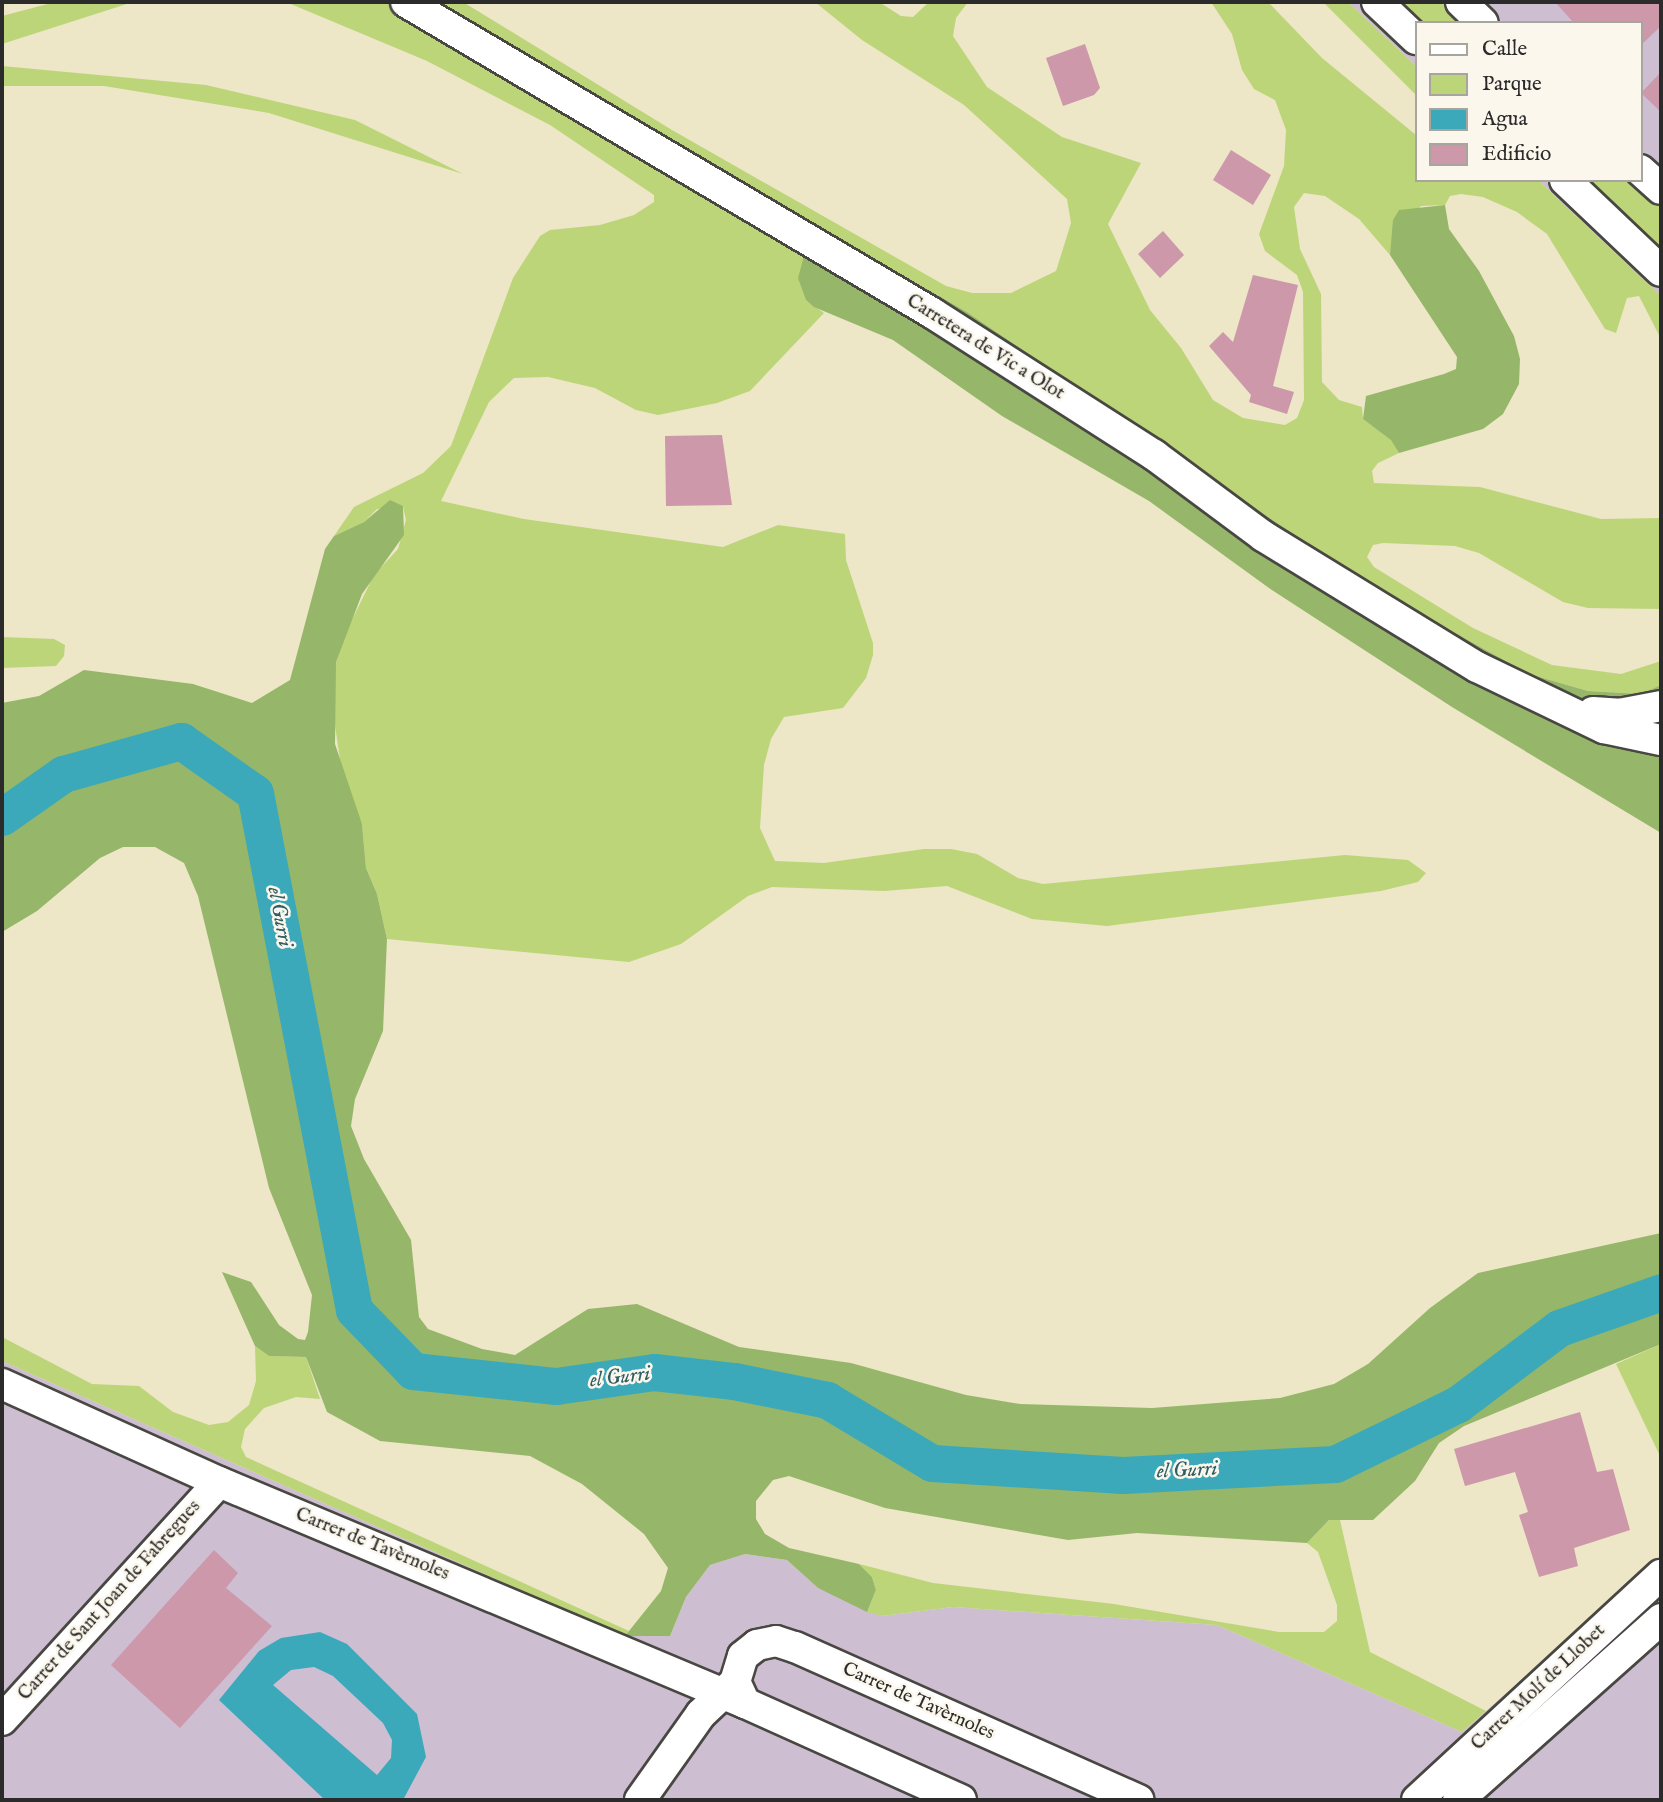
<!DOCTYPE html>
<html>
<head>
<meta charset="utf-8">
<style>
	body { margin:0 }
	#map { position:relative; width:1663px; height:1802px; overflow:hidden; background:#ede6c7; font-family:"IM FELL English",serif }
	div>[style] { position:absolute }
	.industrial>* { inset:0; background:#cebed2 }
	.green>* { inset:0; background:#bdd579 }
	.forest>* { inset:0; background:#96b669 }
	.water>* { inset:0; background:#3ba9ba }
	.river>* { height:37px; margin:-18.5px; padding:0 18.5px; transform-origin:18.5px; border-radius:18.5px; background:#3ba9ba }
	.building>* { inset:0; background:#cc98aa }
	.roads { filter:drop-shadow(2px 0 #484742) drop-shadow(-2px 0 #484742) drop-shadow(0 2px #484742) drop-shadow(0 -2px #484742) }
	.minor>* { height:30px; margin:-15px; padding:0 15px; transform-origin:15px; border-radius:15px; background:#fff }
	span { translate:-50% -50%; white-space:nowrap; text-align:center; line-height:1.15; -webkit-text-stroke:5px #fbf7ec; paint-order:stroke }
	.street-label { font-size:19px; color:#2b2b2b }
	.water-label { font-size:21px; color:#315d64; font-style:italic }
	.frame { position:absolute; inset:0; border:4px solid #2b2b2b; pointer-events:none }
	.legend { position:absolute; left:1415px; top:21px; width:228px; height:161px; box-sizing:border-box; background:#fbf7ec; border:2px solid #a8a59f; margin:0; padding:9px 12px; list-style:none; font-size:21px; color:#2b2b2b }
	.legend li { display:flex; align-items:center; gap:14px; height:35px }
	.legend b { width:35px; border:2px solid #a8a59f }
</style>
</head>
<body>
<div id="map">
	<div class="industrial">
		<i style="clip-path:polygon(1348px 2px,1661px 2px,1661px 296px,1538px 180px,1640px 180px,1640px 23px,1416px 23px,1416px 66px)"></i>
		<i style="clip-path:polygon(2px 1361px,625px 1636px,670px 1636px,686px 1597px,710px 1565px,745px 1554px,787px 1560px,818px 1588px,882px 1616px,953px 1607px,1217px 1625px,1462px 1732px,1661px 1558px,1661px 1800px,2px 1800px)"></i>
	</div>
	<div class="green">
		<i style="clip-path:polygon(55px 2px,133px 2px,2px 44px,2px 16px)"></i>
		<i style="clip-path:polygon(286px 2px,463px 2px,672px 130px,946px 286px,972px 293px,1011px 293px,1056px 271px,1071px 223px,1067px 199px,964px 105px,862px 40px,815px 2px,879px 2px,901px 16px,913px 17px,929px 2px,968px 2px,956px 18px,953px 36px,987px 87px,1062px 137px,1141px 163px,1108px 224px,1150px 310px,1181px 348px,1213px 400px,1243px 418px,1285px 425px,1297px 418px,1304px 400px,1303px 292px,1297px 275px,1265px 251px,1259px 234px,1284px 166px,1286px 130px,1275px 100px,1254px 89px,1242px 70px,1232px 34px,1211px 2px,1268px 2px,1322px 58px,1416px 135px,1416px 180px,1538px 180px,1661px 296px,1661px 339px,1639px 296px,1627px 298px,1616px 333px,1605px 329px,1547px 234px,1517px 212px,1483px 197px,1461px 194px,1450px 196px,1445px 205px,1421px 206px,1392px 242px,1390px 255px,1359px 219px,1325px 196px,1304px 193px,1294px 207px,1300px 249px,1321px 294px,1322px 382px,1339px 400px,1362px 407px,1363px 419px,1391px 439px,1399px 453px,1378px 463px,1372px 471px,1374px 483px,1480px 487px,1601px 519px,1661px 518px,1661px 609px,1588px 608px,1563px 602px,1479px 553px,1455px 546px,1383px 543px,1373px 545px,1367px 557px,1374px 567px,1473px 628px,1552px 665px,1621px 674px,1661px 661px,1661px 685px,1642px 694px,1588px 691px,1529px 674px,1367px 584px,967px 312px,827px 232px,806px 300px,824px 313px,750px 391px,717px 403px,658px 415px,636px 410px,595px 388px,548px 377px,514px 378px,489px 402px,441px 501px,524px 519px,723px 547px,778px 525px,845px 534px,846px 560px,873px 643px,873px 655px,866px 678px,843px 708px,784px 717px,771px 739px,764px 765px,760px 828px,775px 861px,824px 863px,924px 849px,951px 849px,977px 854px,1018px 878px,1043px 884px,1345px 855px,1408px 860px,1426px 873px,1418px 882px,1381px 891px,1107px 926px,1032px 919px,947px 886px,884px 891px,772px 887px,748px 896px,681px 944px,629px 962px,387px 939px,377px 894px,366px 868px,362px 824px,343px 780px,333px 712px,336px 662px,345px 634px,374px 575px,398px 549px,406px 520px,403px 506px,377px 509px,364px 522px,334px 536px,354px 507px,423px 473px,451px 446px,513px 278px,540px 236px,550px 230px,600px 225px,634px 215px,654px 202px,654px 195px,550px 125px,427px 61px)"></i>
		<i style="clip-path:polygon(1323px 2px,1348px 2px,1416px 66px,1416px 95px)"></i>
		<i style="clip-path:polygon(1400px 2px,1447px 2px,1469px 23px,1422px 23px)"></i>
		<i style="clip-path:polygon(2px 66px,206px 85px,355px 120px,463px 174px,269px 113px,104px 86px,2px 86px)"></i>
		<i style="clip-path:polygon(1589px 180px,1633px 180px,1661px 206px,1661px 251px)"></i>
		<i style="clip-path:polygon(2px 637px,54px 639px,65px 645px,64px 656px,56px 666px,2px 668px)"></i>
		<i style="clip-path:polygon(2px 1337px,92px 1384px,139px 1386px,173px 1412px,209px 1425px,228px 1422px,249px 1405px,256px 1381px,255px 1346px,269px 1356px,306px 1357px,320px 1399px,296px 1397px,264px 1408px,245px 1429px,241px 1447px,246px 1457px,629px 1631px,625px 1636px,2px 1361px)"></i>
		<i style="clip-path:polygon(1661px 1344px,1661px 1458px,1616px 1364px)"></i>
		<i style="clip-path:polygon(1329px 1520px,1340px 1520px,1370px 1652px,1486px 1711px,1462px 1732px,1217px 1625px,953px 1607px,882px 1616px,867px 1612px,876px 1590px,872px 1577px,859px 1564px,933px 1583px,1114px 1604px,1279px 1632px,1324px 1632px,1337px 1621px,1337px 1605px,1318px 1552px,1307px 1543px)"></i>
	</div>
	<div class="forest">
		<i style="clip-path:polygon(1445px 205px,1449px 229px,1479px 271px,1514px 336px,1520px 359px,1519px 384px,1503px 414px,1483px 429px,1399px 453px,1391px 440px,1363px 419px,1366px 396px,1444px 374px,1456px 369px,1457px 357px,1390px 255px,1393px 220px,1399px 210px)"></i>
		<i style="clip-path:polygon(827px 232px,967px 312px,1367px 584px,1529px 674px,1588px 691px,1641px 694px,1661px 685px,1661px 833px,1452px 707px,1269px 588px,1149px 501px,1002px 416px,893px 340px,814px 307px,806px 300px,798px 278px,804px 256px)"></i>
		<i style="clip-path:polygon(390px 500px,403px 506px,404px 535px,362px 594px,336px 662px,335px 744px,362px 824px,366px 868px,377px 894px,387px 939px,383px 1031px,355px 1099px,351px 1126px,364px 1159px,411px 1240px,419px 1317px,428px 1329px,482px 1349px,515px 1355px,588px 1309px,637px 1304px,739px 1347px,851px 1363px,966px 1395px,1020px 1404px,1152px 1408px,1280px 1398px,1334px 1384px,1368px 1364px,1430px 1308px,1478px 1273px,1661px 1233px,1661px 1344px,1464px 1426px,1439px 1443px,1415px 1481px,1373px 1520px,1329px 1520px,1307px 1543px,1137px 1533px,1068px 1540px,885px 1508px,789px 1476px,773px 1480px,756px 1501px,756px 1519px,765px 1534px,789px 1548px,859px 1564px,872px 1577px,876px 1590px,867px 1612px,818px 1588px,787px 1560px,745px 1554px,710px 1565px,686px 1597px,670px 1636px,625px 1636px,661px 1591px,668px 1568px,644px 1534px,582px 1484px,530px 1456px,380px 1441px,327px 1412px,306px 1357px,269px 1356px,255px 1346px,222px 1272px,251px 1282px,279px 1325px,298px 1339px,305px 1340px,308px 1332px,312px 1295px,269px 1188px,198px 896px,184px 863px,155px 847px,123px 847px,100px 858px,37px 911px,2px 932px,2px 703px,39px 696px,84px 670px,193px 684px,252px 703px,290px 680px,325px 549px,334px 536px,364px 522px)"></i>
	</div>
	<div class="water">
		<i style="clip-path:polygon(evenodd,320px 1632px,347px 1644px,417px 1714px,426px 1757px,403px 1800px,325px 1800px,219px 1700px,259px 1651px,281px 1638px,320px 1632px,314px 1667px,333px 1676px,383px 1723px,392px 1740px,391px 1758px,377px 1775px,273px 1685px,291px 1670px,314px 1667px)"></i>
	</div>
	<div class="river">
		<i style="left:2px;top:817px;width:75px;rotate:-35.2deg"></i>
		<i style="left:63px;top:774px;width:123px;rotate:-15.6deg"></i>
		<i style="left:181px;top:741px;width:90px;rotate:35.1deg"></i>
		<i style="left:255px;top:793px;width:526px;rotate:79.16deg"></i>
		<i style="left:354px;top:1310px;width:85px;rotate:46deg"></i>
		<i style="left:413px;top:1371px;width:144px;rotate:6deg"></i>
		<i style="left:556px;top:1386px;width:99px;rotate:-8.1deg"></i>
		<i style="left:654px;top:1372px;width:81px;rotate:6.4deg"></i>
		<i style="left:734px;top:1381px;width:95px;rotate:11.5deg"></i>
		<i style="left:827px;top:1400px;width:122px;rotate:31deg"></i>
		<i style="left:932px;top:1463px;width:191px;rotate:3.6deg"></i>
		<i style="left:1123px;top:1475px;width:212px;rotate:-3deg"></i>
		<i style="left:1335px;top:1464px;width:137px;rotate:-26deg"></i>
		<i style="left:1458px;top:1404px;width:126px;rotate:-37deg"></i>
		<i style="left:1559px;top:1328px;width:108px;rotate:-19.4deg"></i>
	</div>
	<div class="building">
		<i style="clip-path:polygon(1555px 2px,1661px 2px,1661px 26px,1640px 46px,1640px 23px,1574px 23px)"></i>
		<i style="clip-path:polygon(1085px 44px,1100px 88px,1094px 95px,1063px 106px,1046px 58px)"></i>
		<i style="clip-path:polygon(1661px 72px,1661px 112px,1641px 93px)"></i>
		<i style="clip-path:polygon(1231px 150px,1271px 175px,1253px 205px,1213px 180px)"></i>
		<i style="clip-path:polygon(1163px 231px,1184px 255px,1160px 278px,1138px 254px)"></i>
		<i style="clip-path:polygon(1253px 275px,1298px 285px,1273px 386px,1294px 392px,1287px 414px,1249px 402px,1251px 395px,1209px 346px,1223px 332px,1233px 342px)"></i>
		<i style="clip-path:polygon(722px 435px,732px 505px,666px 506px,665px 436px)"></i>
		<i style="clip-path:polygon(1580px 1412px,1597px 1472px,1613px 1469px,1630px 1530px,1574px 1548px,1578px 1566px,1539px 1577px,1519px 1515px,1528px 1512px,1515px 1472px,1465px 1486px,1454px 1449px)"></i>
		<i style="clip-path:polygon(214px 1550px,238px 1573px,226px 1588px,272px 1626px,180px 1728px,111px 1665px)"></i>
	</div>
	<div class="roads">
		<div class="minor">
			<i style="left:406px;top:2px;width:611px;rotate:30.59deg"></i>
			<i style="left:932px;top:313px;width:264px;rotate:32.6deg"></i>
			<i style="left:1154px;top:455px;width:136px;rotate:36.6deg"></i>
			<i style="left:1263px;top:536px;width:251px;rotate:31.5deg"></i>
			<i style="left:1477px;top:667px;width:141px;rotate:25.7deg"></i>
			<i style="left:1604px;top:728px;width:58px;rotate:11.9deg"></i>
			<i style="left:1377px;top:2px;width:54px;rotate:43.5deg"></i>
			<i style="left:1461px;top:2px;width:30px;rotate:44deg"></i>
			<i style="left:1640px;top:170px;width:28px;rotate:42deg"></i>
			<i style="left:1565px;top:180px;width:132px;rotate:43.5deg"></i>
			<i style="left:1593px;top:712px;width:26px;rotate:4deg"></i>
			<i style="left:1619px;top:714px;width:43px;rotate:-10.8deg"></i>
			<i style="left:2px;top:1384px;width:238px;rotate:24.3deg"></i>
			<i style="left:219px;top:1482px;width:571px;rotate:22.79deg"></i>
			<i style="left:2px;top:1720px;width:322px;rotate:-47.6deg"></i>
			<i style="left:640px;top:1800px;width:105px;rotate:-54.7deg"></i>
			<i style="left:701px;top:1714px;width:47px;rotate:-43.3deg"></i>
			<i style="left:961px;top:1800px;width:237px;rotate:-155.8deg"></i>
			<i style="left:745px;top:1703px;width:23px;rotate:-115deg"></i>
			<i style="left:735px;top:1682px;width:27px;rotate:-73deg"></i>
			<i style="left:743px;top:1656px;width:18px;rotate:-38deg"></i>
			<i style="left:757px;top:1645px;width:19px;rotate:-12deg"></i>
			<i style="left:776px;top:1641px;width:20px;rotate:18deg"></i>
			<i style="left:795px;top:1647px;width:376px;rotate:24deg"></i>
			<i style="left:1417px;top:1800px;width:332px;rotate:-42.7deg"></i>
			<i style="left:1458px;top:1800px;width:272px;rotate:-41.7deg"></i>
		</div>
	</div>
	<div class="street-label">
		<span style="left:985px;top:348px;rotate:32deg">Carretera de Vic a Olot</span>
		<span style="left:372px;top:1545px;rotate:22deg">Carrer de Tavèrnoles</span>
		<span style="left:110px;top:1601px;rotate:-48deg">Carrer de Sant Joan de Fabregues</span>
		<span style="left:1539px;top:1688px;rotate:-43deg">Carrer Molí de Llobet</span>
		<span style="left:918px;top:1702px;rotate:24deg">Carrer de Tavèrnoles</span>
	</div>
	<div class="water-label">
		<span style="left:279px;top:917px;rotate:79deg">el Gurri</span>
		<span style="left:620px;top:1378px;rotate:-7deg">el Gurri</span>
		<span style="left:1187px;top:1471px;rotate:-3deg">el Gurri</span>
	</div>
	<div class="frame"></div>
	<ul class="legend">
	<li><b style="height:9px;background:#fff"></b>Calle</li>
	<li><b style="height:19px;background:#bdd579"></b>Parque</li>
	<li><b style="height:19px;background:#3ba9ba"></b>Agua</li>
	<li><b style="height:19px;background:#cc98aa"></b>Edificio</li>
	</ul>
</div>
</body>
</html>
